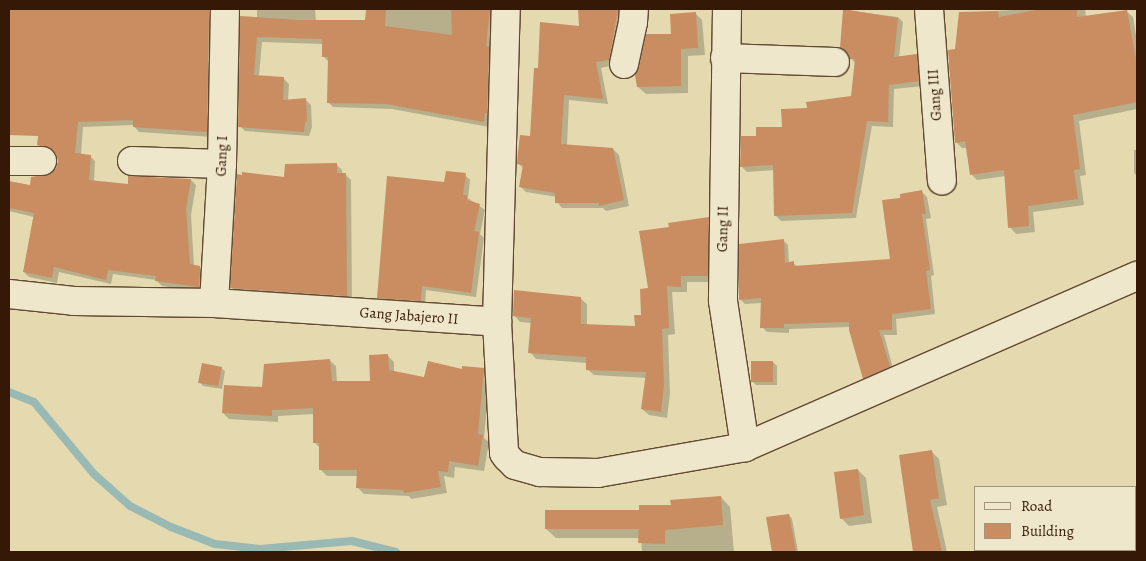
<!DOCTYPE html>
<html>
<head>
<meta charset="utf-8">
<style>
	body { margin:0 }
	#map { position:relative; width:1146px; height:561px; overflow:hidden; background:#e5daaf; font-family:Alegreya,serif }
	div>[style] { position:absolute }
	.shadow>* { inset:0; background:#0003 }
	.stream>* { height:8px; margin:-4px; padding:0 4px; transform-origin:4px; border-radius:4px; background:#98b9b4 }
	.building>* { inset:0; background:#c98d61 }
	.roads { filter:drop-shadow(1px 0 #624830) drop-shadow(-1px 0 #624830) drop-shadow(0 1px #624830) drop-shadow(0 -1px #624830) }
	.minor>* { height:28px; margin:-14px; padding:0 14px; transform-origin:14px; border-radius:14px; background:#eee7cb }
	span { translate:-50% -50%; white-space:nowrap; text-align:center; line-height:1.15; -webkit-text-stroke:4.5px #eee7cb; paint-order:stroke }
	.street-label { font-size:15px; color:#361806 }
	.frame { position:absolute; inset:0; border:10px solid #361806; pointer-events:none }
	.legend { position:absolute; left:974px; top:486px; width:162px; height:65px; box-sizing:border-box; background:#eee7cb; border:1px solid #a4947c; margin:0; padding:6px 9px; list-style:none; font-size:15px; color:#361806 }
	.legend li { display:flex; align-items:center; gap:10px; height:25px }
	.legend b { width:25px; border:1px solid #a4947c }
</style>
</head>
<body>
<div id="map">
	<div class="shadow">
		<i style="clip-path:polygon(33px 9px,216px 9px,212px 137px,139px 132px,133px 125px,83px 127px,81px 155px,90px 156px,95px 161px,94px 182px,129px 186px,191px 180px,196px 185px,191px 215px,194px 266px,200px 267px,205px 273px,204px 292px,162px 286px,156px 280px,113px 274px,111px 284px,59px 272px,57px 283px,29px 277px,24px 272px,34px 217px,9px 211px,9px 182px,31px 187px,50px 176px,57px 169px,59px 160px,56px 152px,43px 150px,38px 145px,42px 122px,18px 66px,9px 65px,9px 36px,19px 37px,29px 23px)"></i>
		<i style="clip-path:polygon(257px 9px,315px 9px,316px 21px,367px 21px,367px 9px,493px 9px,491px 50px,494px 53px,489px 127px,392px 109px,333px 107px,328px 102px,329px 62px,323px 56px,323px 44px,262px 42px,259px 76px,284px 79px,289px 84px,288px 101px,306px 100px,311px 105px,312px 127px,309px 136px,245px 131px,240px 126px,257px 18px)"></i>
		<i style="clip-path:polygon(580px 9px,626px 9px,614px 65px,601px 68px,608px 104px,569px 100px,567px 146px,613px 149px,619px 155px,629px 206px,606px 211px,603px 208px,562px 208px,557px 202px,557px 197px,526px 192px,521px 187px,524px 169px,518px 163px,531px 138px,539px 69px,580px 27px)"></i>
		<i style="clip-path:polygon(1033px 9px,1085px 9px,1086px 17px,1126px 11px,1133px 17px,1137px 41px,1137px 109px,1079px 121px,1086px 175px,1080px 176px,1084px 205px,1033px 212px,1035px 232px,1016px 234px,1010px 227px,1006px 176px,977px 180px,971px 174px,967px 148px,962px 148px,956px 142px,956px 50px,960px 13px)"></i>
		<i style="clip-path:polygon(844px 10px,898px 17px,903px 22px,899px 57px,916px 55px,921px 60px,923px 86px,894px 89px,893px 127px,872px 126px,856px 218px,781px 221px,776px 216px,775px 170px,747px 172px,742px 167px,742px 137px,758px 137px,783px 128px,808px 109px,853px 97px,856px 64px,841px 47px)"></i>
		<i style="clip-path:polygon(695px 13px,702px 20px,705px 55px,688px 56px,688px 93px,646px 94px,638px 87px,672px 36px)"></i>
		<i style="clip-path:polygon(1134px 150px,1137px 150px,1137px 176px,1134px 173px)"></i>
		<i style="clip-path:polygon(336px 164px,342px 170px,342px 174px,345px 174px,351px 180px,352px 302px,238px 294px,232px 288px,285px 178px)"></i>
		<i style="clip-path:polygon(465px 175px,470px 180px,468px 198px,485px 210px,480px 234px,484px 238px,476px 297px,426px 290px,425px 306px,384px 303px,379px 298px,445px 184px)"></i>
		<i style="clip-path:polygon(922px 192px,927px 197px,931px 218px,926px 219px,934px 275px,931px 276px,935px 314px,896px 319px,897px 335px,884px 335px,894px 372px,869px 383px,864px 378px,850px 327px,789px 329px,789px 333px,767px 332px,762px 327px,762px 303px,745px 304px,740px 299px,783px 240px,788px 245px,789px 263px,793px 263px,798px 267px,891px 260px,902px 199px)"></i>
		<i style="clip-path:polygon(708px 218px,714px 224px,714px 282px,687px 282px,687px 292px,672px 292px,675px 334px,668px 335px,670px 394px,667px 418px,649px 415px,642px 409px,646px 378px,594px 375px,587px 369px,587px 363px,536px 359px,530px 352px,532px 323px,520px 322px,514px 315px,580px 298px,587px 304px,587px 325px,636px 328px,643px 316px,670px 228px)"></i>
		<i style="clip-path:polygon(388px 356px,394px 362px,394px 372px,425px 378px,463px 370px,483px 369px,490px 375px,484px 438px,489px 442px,484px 471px,455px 467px,454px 478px,444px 476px,447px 493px,411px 499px,409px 496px,364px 494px,358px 488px,358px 476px,327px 476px,320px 469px,321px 449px,315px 443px,315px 414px,278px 416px,278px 422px,229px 419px,223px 413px,264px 389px,329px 360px,336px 366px,337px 382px,371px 382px)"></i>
		<i style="clip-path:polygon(773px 362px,777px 366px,777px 385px,756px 385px,752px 381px)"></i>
		<i style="clip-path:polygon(221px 368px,225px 371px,222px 389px,203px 386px,200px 382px)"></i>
		<i style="clip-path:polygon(931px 451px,939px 459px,947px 505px,937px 507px,947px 552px,915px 552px,910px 530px,912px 529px)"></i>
		<i style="clip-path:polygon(858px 470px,866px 478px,872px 523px,849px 526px,841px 518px)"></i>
		<i style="clip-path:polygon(721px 497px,730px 507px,734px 552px,642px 552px,641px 538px,556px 538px,546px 529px)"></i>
		<i style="clip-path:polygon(789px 515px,792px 519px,798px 552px,773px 552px,768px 518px)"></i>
	</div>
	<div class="stream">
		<i style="left:9px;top:392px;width:27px;rotate:22deg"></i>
		<i style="left:34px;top:402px;width:94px;rotate:50.2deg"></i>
		<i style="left:94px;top:474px;width:48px;rotate:41.6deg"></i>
		<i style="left:130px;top:506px;width:46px;rotate:27.1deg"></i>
		<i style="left:171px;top:527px;width:47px;rotate:21.1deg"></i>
		<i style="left:215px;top:544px;width:45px;rotate:6.3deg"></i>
		<i style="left:260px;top:549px;width:92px;rotate:-5deg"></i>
		<i style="left:352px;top:541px;width:45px;rotate:14deg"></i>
	</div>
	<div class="building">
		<i style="clip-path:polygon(9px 9px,209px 9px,207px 132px,133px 127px,133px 120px,78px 122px,75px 153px,91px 155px,89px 180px,128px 184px,128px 176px,191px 179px,186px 209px,190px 264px,200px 266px,199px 287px,155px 281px,156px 276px,108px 270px,106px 280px,54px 267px,52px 278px,23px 272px,34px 213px,9px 208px,9px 181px,30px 185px,31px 177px,50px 174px,56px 168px,58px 161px,56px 154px,50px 148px,37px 145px,38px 136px,9px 135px)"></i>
		<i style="clip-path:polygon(366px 9px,386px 9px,385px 26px,452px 35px,451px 9px,490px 9px,486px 46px,489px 47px,487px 113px,485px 113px,484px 122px,386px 104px,327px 103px,328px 57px,322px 57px,322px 39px,257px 37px,254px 75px,284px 77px,283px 100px,306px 98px,307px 122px,305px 122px,304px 132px,238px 127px,240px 16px,297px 20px,365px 20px)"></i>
		<i style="clip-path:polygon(578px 9px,618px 9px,609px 60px,596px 62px,603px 99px,564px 95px,561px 144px,613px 148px,624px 200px,599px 206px,599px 203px,555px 203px,555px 193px,519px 187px,523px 165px,517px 164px,518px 152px,520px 135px,530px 136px,534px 68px,538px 68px,540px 22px,579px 26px)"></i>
		<i style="clip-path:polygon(843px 9px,898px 18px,894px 57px,917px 54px,919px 81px,889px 85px,888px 122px,867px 121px,852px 213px,774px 216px,773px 165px,740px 167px,741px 136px,756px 136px,756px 127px,782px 127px,781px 109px,807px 108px,806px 102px,851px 96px,855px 59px,850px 59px,849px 54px,840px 48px)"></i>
		<i style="clip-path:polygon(1042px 9px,1077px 9px,1077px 17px,1127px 10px,1137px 64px,1137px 102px,1073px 115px,1080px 169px,1074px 170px,1078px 199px,1028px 206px,1029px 226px,1008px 228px,1004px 170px,970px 175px,965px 141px,955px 143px,948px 50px,955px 49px,959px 12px,998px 11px,999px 17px)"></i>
		<i style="clip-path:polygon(696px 12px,698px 48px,681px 49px,681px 86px,637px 87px,635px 75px,639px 67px,646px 34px,671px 34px,670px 14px)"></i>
		<i style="clip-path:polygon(337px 163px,337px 173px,346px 173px,347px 296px,230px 288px,237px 174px,242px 175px,242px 172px,284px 177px,285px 164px)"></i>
		<i style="clip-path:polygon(446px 171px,466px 173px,463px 195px,467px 195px,467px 200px,480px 204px,474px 231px,479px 232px,471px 293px,422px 286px,421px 301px,377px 298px,387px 176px,444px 182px)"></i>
		<i style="clip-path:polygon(922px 190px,926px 214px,922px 214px,930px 270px,926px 271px,931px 309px,892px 314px,892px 330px,879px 330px,890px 367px,863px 379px,849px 330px,849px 322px,784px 324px,784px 328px,760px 328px,761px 298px,739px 300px,739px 244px,784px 239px,785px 263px,794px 261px,794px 266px,890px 259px,882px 200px,900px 198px,900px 194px)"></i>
		<i style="clip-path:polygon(709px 217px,708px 276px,681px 276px,681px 287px,667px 286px,669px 328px,662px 329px,664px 386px,661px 412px,641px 409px,646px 372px,586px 370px,586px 357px,528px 353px,531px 318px,513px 316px,514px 290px,581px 297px,581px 324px,635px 326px,634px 315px,641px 315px,640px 289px,648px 288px,639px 231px,669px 227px,668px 223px)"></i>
		<i style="clip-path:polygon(388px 354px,389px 370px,424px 377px,428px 361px,462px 369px,462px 366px,484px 368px,478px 434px,483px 435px,478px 466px,449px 461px,448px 472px,438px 471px,441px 487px,404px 493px,403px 490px,356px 488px,357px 470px,319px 470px,319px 443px,313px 443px,313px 408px,272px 410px,272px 416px,222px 413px,224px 385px,262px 387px,264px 364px,330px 359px,332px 381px,370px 381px,369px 355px)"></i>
		<i style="clip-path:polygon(751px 361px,773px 361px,773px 382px,751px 382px)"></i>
		<i style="clip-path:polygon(202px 363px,222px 367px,218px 386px,198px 383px)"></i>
		<i style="clip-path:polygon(932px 450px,939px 498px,930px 500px,942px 552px,913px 552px,899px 455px)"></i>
		<i style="clip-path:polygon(858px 469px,864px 515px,840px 519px,834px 472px)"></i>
		<i style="clip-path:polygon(721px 496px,723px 525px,665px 530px,665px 544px,638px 543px,639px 529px,545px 529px,545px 510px,639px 510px,639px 505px,671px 505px,670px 500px)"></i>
		<i style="clip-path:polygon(789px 514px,796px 552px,772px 552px,766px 517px)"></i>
	</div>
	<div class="roads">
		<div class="minor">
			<i style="left:727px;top:9px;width:292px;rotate:90.8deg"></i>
			<i style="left:723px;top:301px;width:148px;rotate:81.4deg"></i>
			<i style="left:929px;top:9px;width:172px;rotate:85.7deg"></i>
			<i style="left:725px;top:58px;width:110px;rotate:2.1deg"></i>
			<i style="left:624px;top:64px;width:43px;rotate:-77.9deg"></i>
			<i style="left:633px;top:22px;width:13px;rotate:-86deg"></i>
			<i style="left:9px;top:161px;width:33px"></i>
			<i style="left:132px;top:161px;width:90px;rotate:1.9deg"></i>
			<i style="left:9px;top:294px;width:65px;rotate:6.1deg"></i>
			<i style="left:74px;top:301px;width:140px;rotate:0.8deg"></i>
			<i style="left:214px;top:303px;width:284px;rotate:3.8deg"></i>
			<i style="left:497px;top:322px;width:313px;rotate:-88.4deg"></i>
			<i style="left:214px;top:303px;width:139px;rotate:-86.7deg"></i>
			<i style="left:222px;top:164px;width:155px;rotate:-88.9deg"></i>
			<i style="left:497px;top:322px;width:131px;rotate:86.9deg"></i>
			<i style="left:504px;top:453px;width:5px;rotate:53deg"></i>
			<i style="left:507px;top:457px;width:11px;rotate:45deg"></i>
			<i style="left:515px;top:465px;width:26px;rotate:16deg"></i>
			<i style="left:540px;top:472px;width:58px;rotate:1deg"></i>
			<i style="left:598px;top:473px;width:149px;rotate:-10deg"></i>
			<i style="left:745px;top:447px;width:428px;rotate:-23.6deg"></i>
		</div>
	</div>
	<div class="street-label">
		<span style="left:935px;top:95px;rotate:-94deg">Gang III</span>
		<span style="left:222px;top:156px;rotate:-88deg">Gang I</span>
		<span style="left:723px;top:229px;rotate:-89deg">Gang II</span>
		<span style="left:409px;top:316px;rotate:4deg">Gang Jabajero II</span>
	</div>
	<div class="frame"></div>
	<ul class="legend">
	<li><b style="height:6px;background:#eee7cb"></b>Road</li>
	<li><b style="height:14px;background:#c98d61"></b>Building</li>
	</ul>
</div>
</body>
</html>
